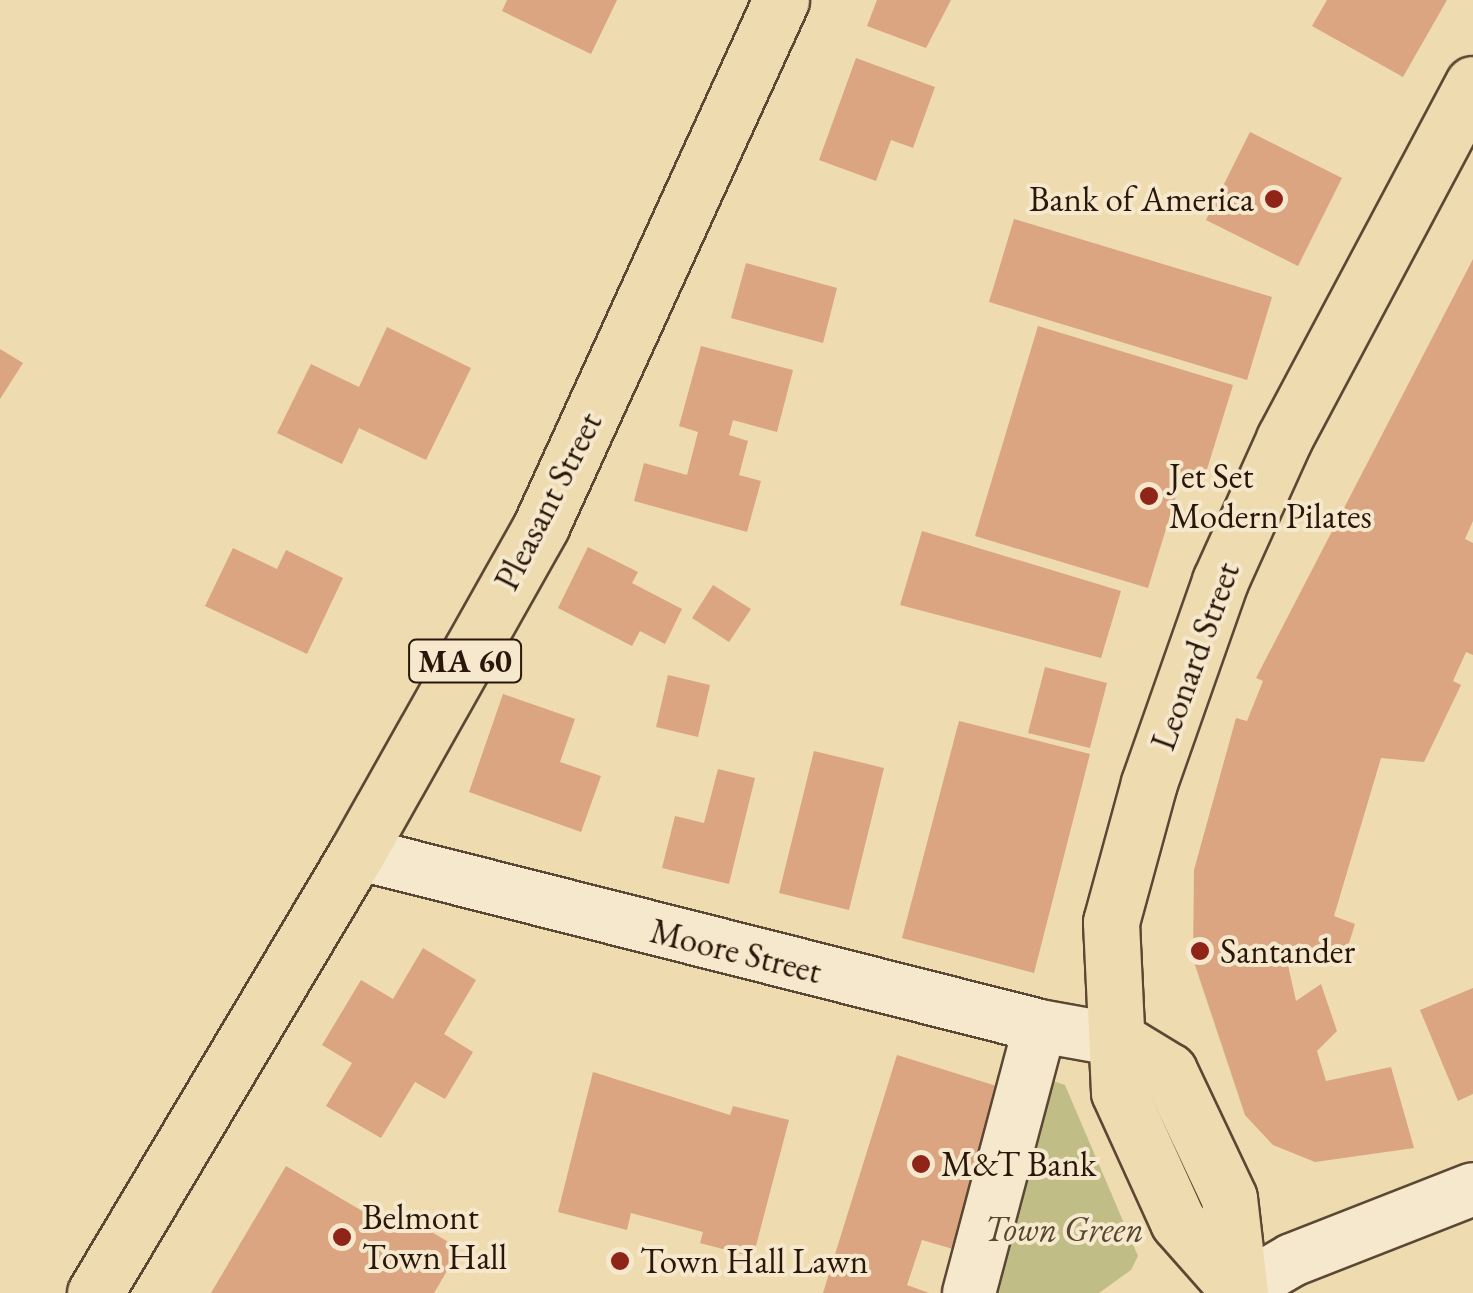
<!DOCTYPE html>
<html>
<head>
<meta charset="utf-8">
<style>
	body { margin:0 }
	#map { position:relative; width:1473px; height:1293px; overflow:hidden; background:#efdbb0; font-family:"EB Garamond",serif }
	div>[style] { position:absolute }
	.green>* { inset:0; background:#c0be86 }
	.building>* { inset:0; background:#daa580 }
	.roads { filter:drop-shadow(2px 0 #5b4834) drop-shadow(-2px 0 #5b4834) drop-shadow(0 2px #5b4834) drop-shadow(0 -2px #5b4834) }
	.minor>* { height:52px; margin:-26px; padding:0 26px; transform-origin:26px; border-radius:26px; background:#f5e8cc }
	.major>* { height:55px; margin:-27.5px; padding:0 27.5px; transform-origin:27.5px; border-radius:27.5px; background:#efdbb0 }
	.dots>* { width:28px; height:28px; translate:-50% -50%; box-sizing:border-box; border:5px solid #f5e8cc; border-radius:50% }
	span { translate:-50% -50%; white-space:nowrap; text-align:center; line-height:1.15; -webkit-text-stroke:8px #f5e8cc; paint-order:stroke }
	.shield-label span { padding:2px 8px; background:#f5e8cc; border:2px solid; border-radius:8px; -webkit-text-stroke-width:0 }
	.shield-label { font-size:32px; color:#2a170a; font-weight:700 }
	.poi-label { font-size:35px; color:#2a170a }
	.right { translate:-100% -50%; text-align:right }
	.left { translate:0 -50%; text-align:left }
	.street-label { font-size:35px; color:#2a170a }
	.park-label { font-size:35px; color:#57492f; font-style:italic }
</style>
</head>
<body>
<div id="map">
	<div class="green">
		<i style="clip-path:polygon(1047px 1079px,1065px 1085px,1138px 1256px,1131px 1270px,1099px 1293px,983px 1293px)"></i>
	</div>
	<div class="building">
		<i style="clip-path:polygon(507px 0,617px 0,591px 54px,502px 11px)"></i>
		<i style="clip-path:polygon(877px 0,951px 0,926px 48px,867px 26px)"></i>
		<i style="clip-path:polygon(1327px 0,1447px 0,1403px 77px,1312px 26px)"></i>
		<i style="clip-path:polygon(856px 58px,935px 87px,913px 148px,891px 140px,876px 181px,819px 160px)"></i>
		<i style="clip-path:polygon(1250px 132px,1342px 178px,1298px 266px,1206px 220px)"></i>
		<i style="clip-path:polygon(1014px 219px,1272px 297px,1247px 380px,989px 302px)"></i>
		<i style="clip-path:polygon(1473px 259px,1473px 521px,1465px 539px,1473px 543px,1473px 655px,1466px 652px,1453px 681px,1461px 685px,1424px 762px,1381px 758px,1334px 916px,1355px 924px,1343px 962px,1286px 956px,1296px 1001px,1321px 984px,1337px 1031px,1317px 1051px,1326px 1081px,1391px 1067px,1414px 1148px,1315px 1162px,1273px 1145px,1245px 1115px,1193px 959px,1194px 870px,1236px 718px,1247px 721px,1263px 681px,1256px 678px)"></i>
		<i style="clip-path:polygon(746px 263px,837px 288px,823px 343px,731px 318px)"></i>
		<i style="clip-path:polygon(1038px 326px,1233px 385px,1204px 479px,1183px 473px,1148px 588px,975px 536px)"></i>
		<i style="clip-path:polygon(387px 327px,471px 368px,426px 460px,359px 428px,342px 464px,277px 433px,311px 364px,359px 387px)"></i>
		<i style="clip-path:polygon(701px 346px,793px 370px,777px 432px,733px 420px,729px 435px,748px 441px,739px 475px,761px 481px,747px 532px,634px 501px,644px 463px,687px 475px,698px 432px,679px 426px)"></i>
		<i style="clip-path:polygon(0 349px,23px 363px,0 399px)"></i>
		<i style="clip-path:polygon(922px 531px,1121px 591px,1101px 658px,900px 605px)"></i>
		<i style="clip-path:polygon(588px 547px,638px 572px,632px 583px,682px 609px,665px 644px,640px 631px,632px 646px,558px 608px)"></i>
		<i style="clip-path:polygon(233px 548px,277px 569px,286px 550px,343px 578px,307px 654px,205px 606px)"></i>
		<i style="clip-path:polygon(713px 585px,751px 609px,729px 642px,692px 618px)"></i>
		<i style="clip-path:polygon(1045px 667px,1107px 683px,1090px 748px,1028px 733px)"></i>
		<i style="clip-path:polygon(668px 675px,710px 685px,698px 737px,656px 727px)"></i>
		<i style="clip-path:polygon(503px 694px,575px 719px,560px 762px,601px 776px,581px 832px,469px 792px)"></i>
		<i style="clip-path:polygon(959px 721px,1090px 754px,1034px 973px,902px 938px)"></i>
		<i style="clip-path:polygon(814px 751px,884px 768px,849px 910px,779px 893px)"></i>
		<i style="clip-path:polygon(718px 769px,755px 778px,729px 884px,662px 868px,675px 816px,704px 823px)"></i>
		<i style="clip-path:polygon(423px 948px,476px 980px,444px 1034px,473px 1052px,445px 1099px,415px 1082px,381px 1138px,326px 1106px,352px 1063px,322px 1045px,361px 980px,393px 999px)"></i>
		<i style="clip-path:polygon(1473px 988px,1473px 1094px,1458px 1101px,1420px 1010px)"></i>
		<i style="clip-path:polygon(897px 1055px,1003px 1088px,953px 1249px,922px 1240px,907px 1285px,929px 1293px,823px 1293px)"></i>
		<i style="clip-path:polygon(593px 1072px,730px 1115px,733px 1106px,789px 1120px,753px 1257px,700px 1243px,703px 1232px,631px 1213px,627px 1230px,558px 1212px)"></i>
		<i style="clip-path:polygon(286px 1166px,386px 1225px,395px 1210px,460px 1249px,434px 1293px,211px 1293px)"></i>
	</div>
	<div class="roads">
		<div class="minor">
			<i style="left:357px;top:853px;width:705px;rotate:14.21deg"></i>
			<i style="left:1040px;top:1026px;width:79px;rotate:10.2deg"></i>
			<i style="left:1239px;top:1291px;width:61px;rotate:-30.3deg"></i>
			<i style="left:1292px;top:1260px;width:194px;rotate:-21.4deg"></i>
			<i style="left:969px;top:1293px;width:276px;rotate:-75.1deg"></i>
		</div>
		<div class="major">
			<i style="left:1118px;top:1040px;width:60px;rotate:31.3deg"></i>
			<i style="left:1169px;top:1071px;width:140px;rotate:64.7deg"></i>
			<i style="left:1229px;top:1198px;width:96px;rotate:83.4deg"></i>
			<i style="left:1239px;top:1291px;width:92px;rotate:-131.5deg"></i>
			<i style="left:1178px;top:1222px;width:143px;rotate:-114.4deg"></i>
			<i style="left:1119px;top:1092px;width:170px;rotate:-92.7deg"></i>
			<i style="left:1111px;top:922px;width:144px;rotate:-74.7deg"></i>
			<i style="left:1149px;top:783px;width:214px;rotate:-70.6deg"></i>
			<i style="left:1220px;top:581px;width:156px;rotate:-65.7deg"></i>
			<i style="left:1284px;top:439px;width:402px;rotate:-62deg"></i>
			<i style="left:95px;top:1293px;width:512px;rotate:-59.23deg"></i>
			<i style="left:357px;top:853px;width:375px;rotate:-60.6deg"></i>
			<i style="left:541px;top:526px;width:578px;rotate:-65.47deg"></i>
		</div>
	</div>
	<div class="dots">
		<i style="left:1274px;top:199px;background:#8f2418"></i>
		<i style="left:1149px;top:496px;background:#8f2418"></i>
		<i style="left:1200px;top:951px;background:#8f2418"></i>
		<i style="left:921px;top:1164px;background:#8f2418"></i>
		<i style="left:342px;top:1237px;background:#8f2418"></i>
		<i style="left:620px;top:1261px;background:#8f2418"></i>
	</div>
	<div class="shield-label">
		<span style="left:465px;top:661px">MA 60</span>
	</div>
	<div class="poi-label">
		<span class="right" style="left:1254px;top:199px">Bank of America</span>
		<span class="left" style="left:1169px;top:496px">Jet Set<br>Modern Pilates</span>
		<span class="left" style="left:1220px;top:951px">Santander</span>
		<span class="left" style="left:941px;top:1164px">M&amp;T Bank</span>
		<span class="left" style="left:362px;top:1237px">Belmont<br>Town Hall</span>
		<span class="left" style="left:640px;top:1261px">Town Hall Lawn</span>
	</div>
	<div class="street-label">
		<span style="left:548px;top:501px;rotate:-63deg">Pleasant Street</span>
		<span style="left:1195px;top:656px;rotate:-70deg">Leonard Street</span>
		<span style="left:736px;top:951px;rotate:14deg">Moore Street</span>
	</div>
	<div class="park-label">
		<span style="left:1064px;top:1229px">Town Green</span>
	</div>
</div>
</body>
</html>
